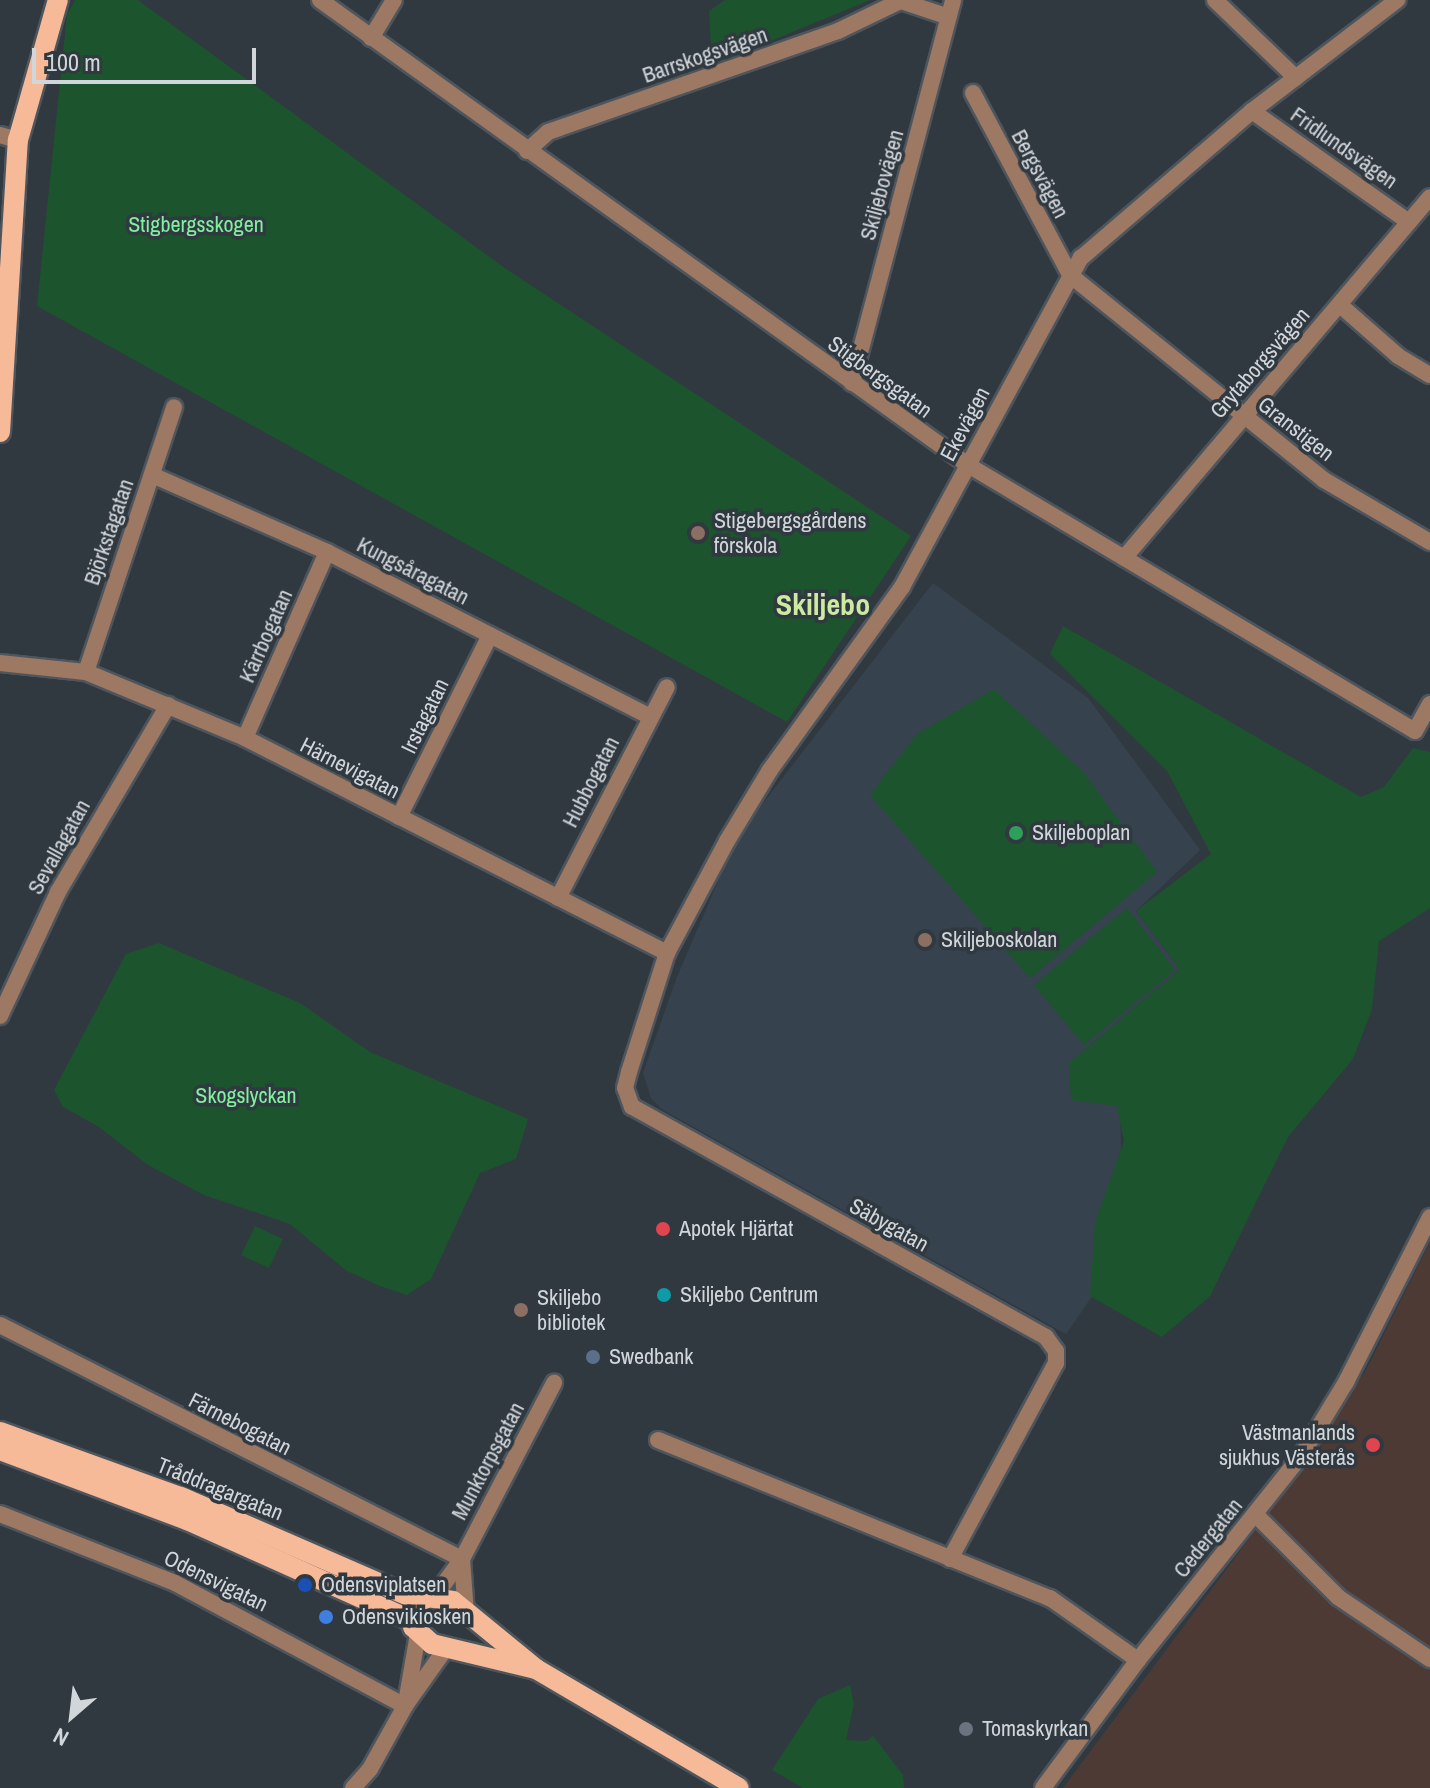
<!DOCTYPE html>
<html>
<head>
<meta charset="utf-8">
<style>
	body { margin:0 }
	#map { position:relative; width:1430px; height:1788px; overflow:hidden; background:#313940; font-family:"Archivo Narrow",sans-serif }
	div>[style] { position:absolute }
	.built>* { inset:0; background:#36434e }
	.medical>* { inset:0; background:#4e3a35 }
	.green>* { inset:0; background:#1c542d }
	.roads { filter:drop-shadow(2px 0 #4e555c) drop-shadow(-2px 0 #4e555c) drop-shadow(0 2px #4e555c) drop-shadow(0 -2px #4e555c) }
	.minor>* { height:16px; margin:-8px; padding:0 8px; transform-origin:8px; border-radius:8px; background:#9d7863 }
	.major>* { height:20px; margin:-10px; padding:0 10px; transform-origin:10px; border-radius:10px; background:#f7ba98 }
	.dots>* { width:22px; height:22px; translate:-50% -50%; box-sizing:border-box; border:4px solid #313940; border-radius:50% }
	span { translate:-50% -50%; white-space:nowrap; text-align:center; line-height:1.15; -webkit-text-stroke:7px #313940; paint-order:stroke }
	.street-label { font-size:22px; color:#d1d6da }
	.park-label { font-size:22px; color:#80f19e }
	.poi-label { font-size:22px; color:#d1d6da }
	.left { translate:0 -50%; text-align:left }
	.right { translate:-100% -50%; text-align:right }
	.district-label { font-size:30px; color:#cceaa1; font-weight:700 }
	.north { position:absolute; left:32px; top:1676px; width:80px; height:80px; -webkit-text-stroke:6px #313940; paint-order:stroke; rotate:208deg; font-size:22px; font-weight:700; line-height:32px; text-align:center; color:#d1d6da }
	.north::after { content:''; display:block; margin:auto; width:28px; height:36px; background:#d1d6da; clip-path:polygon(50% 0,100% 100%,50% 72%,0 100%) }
	.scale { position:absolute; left:32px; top:48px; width:224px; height:36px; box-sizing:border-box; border:4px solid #d1d6da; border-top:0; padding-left:10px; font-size:24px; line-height:28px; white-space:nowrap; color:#d1d6da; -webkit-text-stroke:6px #313940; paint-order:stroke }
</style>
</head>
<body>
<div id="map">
	<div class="built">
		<i style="clip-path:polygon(933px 583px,1088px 698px,1200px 850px,1136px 911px,1180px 969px,1080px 1054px,1120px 1107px,1123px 1252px,1066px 1334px,663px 1110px,651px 1098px,643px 1073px,677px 977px,737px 837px)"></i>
	</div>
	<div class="medical">
		<i style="clip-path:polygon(1430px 1242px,1430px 1788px,1063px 1788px,1264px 1519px,1366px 1370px)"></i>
	</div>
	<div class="green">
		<i style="clip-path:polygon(75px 0,138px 0,506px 269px,911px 536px,787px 722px,37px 306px,67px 14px)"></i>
		<i style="clip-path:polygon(725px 0,870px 0,712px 65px,709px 11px)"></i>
		<i style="clip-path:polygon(1063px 626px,1361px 797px,1384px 787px,1413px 748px,1430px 752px,1430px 908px,1379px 941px,1372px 1009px,1353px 1059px,1288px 1137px,1210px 1296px,1162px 1337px,1090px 1296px,1095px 1223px,1124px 1141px,1117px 1106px,1071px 1100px,1069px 1063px,1180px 969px,1136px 911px,1211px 854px,1167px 771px,1050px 654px)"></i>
		<i style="clip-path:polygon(994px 689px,1084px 773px,1157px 872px,1030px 978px,870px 795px,917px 734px)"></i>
		<i style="clip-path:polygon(1127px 908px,1175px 970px,1084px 1045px,1034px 985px)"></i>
		<i style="clip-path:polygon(159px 943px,300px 1003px,370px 1052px,528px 1119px,516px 1159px,480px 1173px,431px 1279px,407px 1295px,380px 1286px,347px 1271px,290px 1224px,204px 1195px,148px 1165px,99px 1127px,63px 1107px,54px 1090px,126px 954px)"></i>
		<i style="clip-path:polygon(255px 1226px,283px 1239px,269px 1268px,241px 1255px)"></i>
		<i style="clip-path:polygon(850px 1685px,854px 1704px,846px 1740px,867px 1741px,873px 1736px,903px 1775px,904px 1788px,803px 1788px,772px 1770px,818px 1699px)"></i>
	</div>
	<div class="roads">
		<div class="minor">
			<i style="left:320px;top:0;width:798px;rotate:35.66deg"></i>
			<i style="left:968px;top:465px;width:520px;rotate:30.76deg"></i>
			<i style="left:1415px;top:731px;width:31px;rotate:-61deg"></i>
			<i style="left:898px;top:0;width:51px;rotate:18.4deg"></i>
			<i style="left:1215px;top:0;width:112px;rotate:43.9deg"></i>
			<i style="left:371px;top:38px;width:44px;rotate:-58.8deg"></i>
			<i style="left:973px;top:93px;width:206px;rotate:61.9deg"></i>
			<i style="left:1070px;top:275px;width:326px;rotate:38.9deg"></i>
			<i style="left:1324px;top:480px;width:123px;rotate:30.3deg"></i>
			<i style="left:1252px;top:111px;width:192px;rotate:35.3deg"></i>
			<i style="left:0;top:135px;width:19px;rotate:16deg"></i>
			<i style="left:527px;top:151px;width:28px;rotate:-42deg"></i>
			<i style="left:548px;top:132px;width:307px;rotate:-19.2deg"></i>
			<i style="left:838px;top:31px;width:69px;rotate:-25.8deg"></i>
			<i style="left:1340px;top:305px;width:77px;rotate:41.3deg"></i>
			<i style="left:1398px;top:356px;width:37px;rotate:31deg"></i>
			<i style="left:852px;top:383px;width:396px;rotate:-75.2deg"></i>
			<i style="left:152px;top:475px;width:191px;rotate:23.7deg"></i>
			<i style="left:327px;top:552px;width:361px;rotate:27deg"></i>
			<i style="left:1124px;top:558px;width:473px;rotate:-49.7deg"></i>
			<i style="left:0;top:663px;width:86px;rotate:6deg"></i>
			<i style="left:86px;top:672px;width:172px;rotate:22.5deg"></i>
			<i style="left:245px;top:738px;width:474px;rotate:27deg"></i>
			<i style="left:86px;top:672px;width:279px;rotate:-71.6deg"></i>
			<i style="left:245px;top:738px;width:203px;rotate:-66.2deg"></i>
			<i style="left:399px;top:817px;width:203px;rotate:-63.4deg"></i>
			<i style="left:558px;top:898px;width:237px;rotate:-62.7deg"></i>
			<i style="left:0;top:1016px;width:137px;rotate:-64.9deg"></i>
			<i style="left:58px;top:892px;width:217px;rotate:-59.5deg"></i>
			<i style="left:0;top:1325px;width:518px;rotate:26.86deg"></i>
			<i style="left:658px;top:1440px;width:423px;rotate:22deg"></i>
			<i style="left:1050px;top:1598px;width:108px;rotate:35.2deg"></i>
			<i style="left:0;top:1514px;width:188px;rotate:21.5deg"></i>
			<i style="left:175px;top:1583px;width:261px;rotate:28.1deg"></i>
			<i style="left:1256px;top:1515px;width:116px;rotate:45deg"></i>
			<i style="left:1338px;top:1597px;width:111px;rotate:34deg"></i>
			<i style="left:462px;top:1559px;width:55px;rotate:85.8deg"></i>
			<i style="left:950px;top:1559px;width:223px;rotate:-61.6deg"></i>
			<i style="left:1056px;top:1363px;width:12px;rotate:-90deg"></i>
			<i style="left:1056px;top:1351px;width:17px;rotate:-126deg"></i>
			<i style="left:1046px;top:1337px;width:474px;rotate:-150.9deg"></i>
			<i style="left:632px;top:1107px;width:20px;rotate:-110deg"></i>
			<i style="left:625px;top:1088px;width:16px;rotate:-76deg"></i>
			<i style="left:629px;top:1072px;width:125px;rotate:-72.3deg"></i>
			<i style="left:667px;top:953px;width:127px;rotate:-61.8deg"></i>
			<i style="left:727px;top:841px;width:83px;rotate:-58.8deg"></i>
			<i style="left:770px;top:770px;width:226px;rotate:-54.2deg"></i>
			<i style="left:902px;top:587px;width:375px;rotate:-61.5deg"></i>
			<i style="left:1081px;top:258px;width:225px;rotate:-40.7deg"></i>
			<i style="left:1252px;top:111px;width:183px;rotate:-37.4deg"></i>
			<i style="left:435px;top:1596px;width:46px;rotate:-53.9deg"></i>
			<i style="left:462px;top:1559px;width:199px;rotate:-62.4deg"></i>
			<i style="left:407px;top:1697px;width:64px;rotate:-80.1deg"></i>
			<i style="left:353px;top:1788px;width:25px;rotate:-48deg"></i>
			<i style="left:370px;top:1769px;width:72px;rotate:-60.9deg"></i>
			<i style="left:405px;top:1706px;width:71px;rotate:-54.7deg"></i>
			<i style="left:1043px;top:1788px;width:159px;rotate:-53.4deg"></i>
			<i style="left:1138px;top:1660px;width:261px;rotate:-51.4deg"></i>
			<i style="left:1301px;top:1456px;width:87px;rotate:-58.7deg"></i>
			<i style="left:1346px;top:1382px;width:185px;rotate:-63deg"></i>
		</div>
		<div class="major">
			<i style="left:0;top:432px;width:293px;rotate:-86.5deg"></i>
			<i style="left:18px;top:140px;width:146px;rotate:-74.1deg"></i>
			<i style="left:0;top:1432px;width:192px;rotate:19.8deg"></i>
			<i style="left:181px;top:1497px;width:258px;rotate:23.5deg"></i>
			<i style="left:0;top:1450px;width:200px;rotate:20.5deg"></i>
			<i style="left:187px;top:1520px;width:245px;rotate:24.1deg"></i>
			<i style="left:536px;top:1669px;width:107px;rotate:-166.5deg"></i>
			<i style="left:432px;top:1644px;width:25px;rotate:-138deg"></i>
			<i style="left:413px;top:1627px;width:22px;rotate:-87deg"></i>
			<i style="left:414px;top:1605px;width:16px;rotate:-30deg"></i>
			<i style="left:428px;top:1597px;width:25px;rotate:9deg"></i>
			<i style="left:453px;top:1601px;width:107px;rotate:39.3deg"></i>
			<i style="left:536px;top:1669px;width:235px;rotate:30.4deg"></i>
		</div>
	</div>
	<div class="dots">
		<i style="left:698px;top:533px;background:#8d6e63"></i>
		<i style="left:1016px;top:833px;background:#2e9e5b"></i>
		<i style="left:925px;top:940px;background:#8d6e63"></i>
		<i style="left:663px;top:1229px;background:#e0444e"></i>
		<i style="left:664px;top:1295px;background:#0f9aa8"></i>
		<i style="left:521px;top:1310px;background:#8d6e63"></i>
		<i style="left:593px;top:1357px;background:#5c6f8a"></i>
		<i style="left:1373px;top:1445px;background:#e0444e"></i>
		<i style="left:305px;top:1585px;background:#1a4fb4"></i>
		<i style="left:326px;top:1617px;background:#3f7fe0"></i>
		<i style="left:966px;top:1729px;background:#6b7280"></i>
	</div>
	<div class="street-label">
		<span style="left:705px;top:55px;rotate:-19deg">Barrskogsvägen</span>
		<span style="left:1344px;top:148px;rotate:35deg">Fridlundsvägen</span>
		<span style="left:1040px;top:174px;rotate:62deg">Bergsvägen</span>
		<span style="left:882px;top:185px;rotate:-75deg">Skiljebovägen</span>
		<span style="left:1260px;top:363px;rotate:-49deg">Grytaborgsvägen</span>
		<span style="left:880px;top:377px;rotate:36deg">Stigbergsgatan</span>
		<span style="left:965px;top:424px;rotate:-62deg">Ekevägen</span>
		<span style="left:1296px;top:429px;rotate:38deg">Granstigen</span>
		<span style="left:109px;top:532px;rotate:-71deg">Björkstagatan</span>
		<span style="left:413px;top:571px;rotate:27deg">Kungsåragatan</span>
		<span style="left:266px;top:636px;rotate:-66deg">Kärrbogatan</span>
		<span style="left:425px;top:716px;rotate:-64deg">Irstagatan</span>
		<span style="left:350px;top:768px;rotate:27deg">Härnevigatan</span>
		<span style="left:591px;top:782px;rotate:-63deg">Hubbogatan</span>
		<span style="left:59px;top:847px;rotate:-61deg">Sevallagatan</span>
		<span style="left:889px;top:1225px;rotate:29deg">Säbygatan</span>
		<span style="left:240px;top:1424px;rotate:27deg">Färnebogatan</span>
		<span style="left:488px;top:1461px;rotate:-62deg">Munktorpsgatan</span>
		<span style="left:220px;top:1489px;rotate:22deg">Tråddragargatan</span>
		<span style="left:1208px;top:1538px;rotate:-51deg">Cedergatan</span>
		<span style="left:216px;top:1581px;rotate:26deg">Odensvigatan</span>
	</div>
	<div class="park-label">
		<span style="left:196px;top:225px">Stigbergsskogen</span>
		<span style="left:246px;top:1096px">Skogslyckan</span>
	</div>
	<div class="poi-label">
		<span class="left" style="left:714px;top:533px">Stigebergsgårdens<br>förskola</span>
		<span class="left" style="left:1032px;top:833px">Skiljeboplan</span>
		<span class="left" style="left:941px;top:940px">Skiljeboskolan</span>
		<span class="left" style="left:679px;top:1229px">Apotek Hjärtat</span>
		<span class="left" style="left:680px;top:1295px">Skiljebo Centrum</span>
		<span class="left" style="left:537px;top:1310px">Skiljebo<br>bibliotek</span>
		<span class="left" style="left:609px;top:1357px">Swedbank</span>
		<span class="right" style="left:1355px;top:1445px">Västmanlands<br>sjukhus Västerås</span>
		<span class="left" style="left:321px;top:1585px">Odensviplatsen</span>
		<span class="left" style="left:342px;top:1617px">Odensvikiosken</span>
		<span class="left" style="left:982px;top:1729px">Tomaskyrkan</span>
	</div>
	<div class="district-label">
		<span style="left:823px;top:604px">Skiljebo</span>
	</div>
	<div class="north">N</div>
	<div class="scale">100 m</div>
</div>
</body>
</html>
